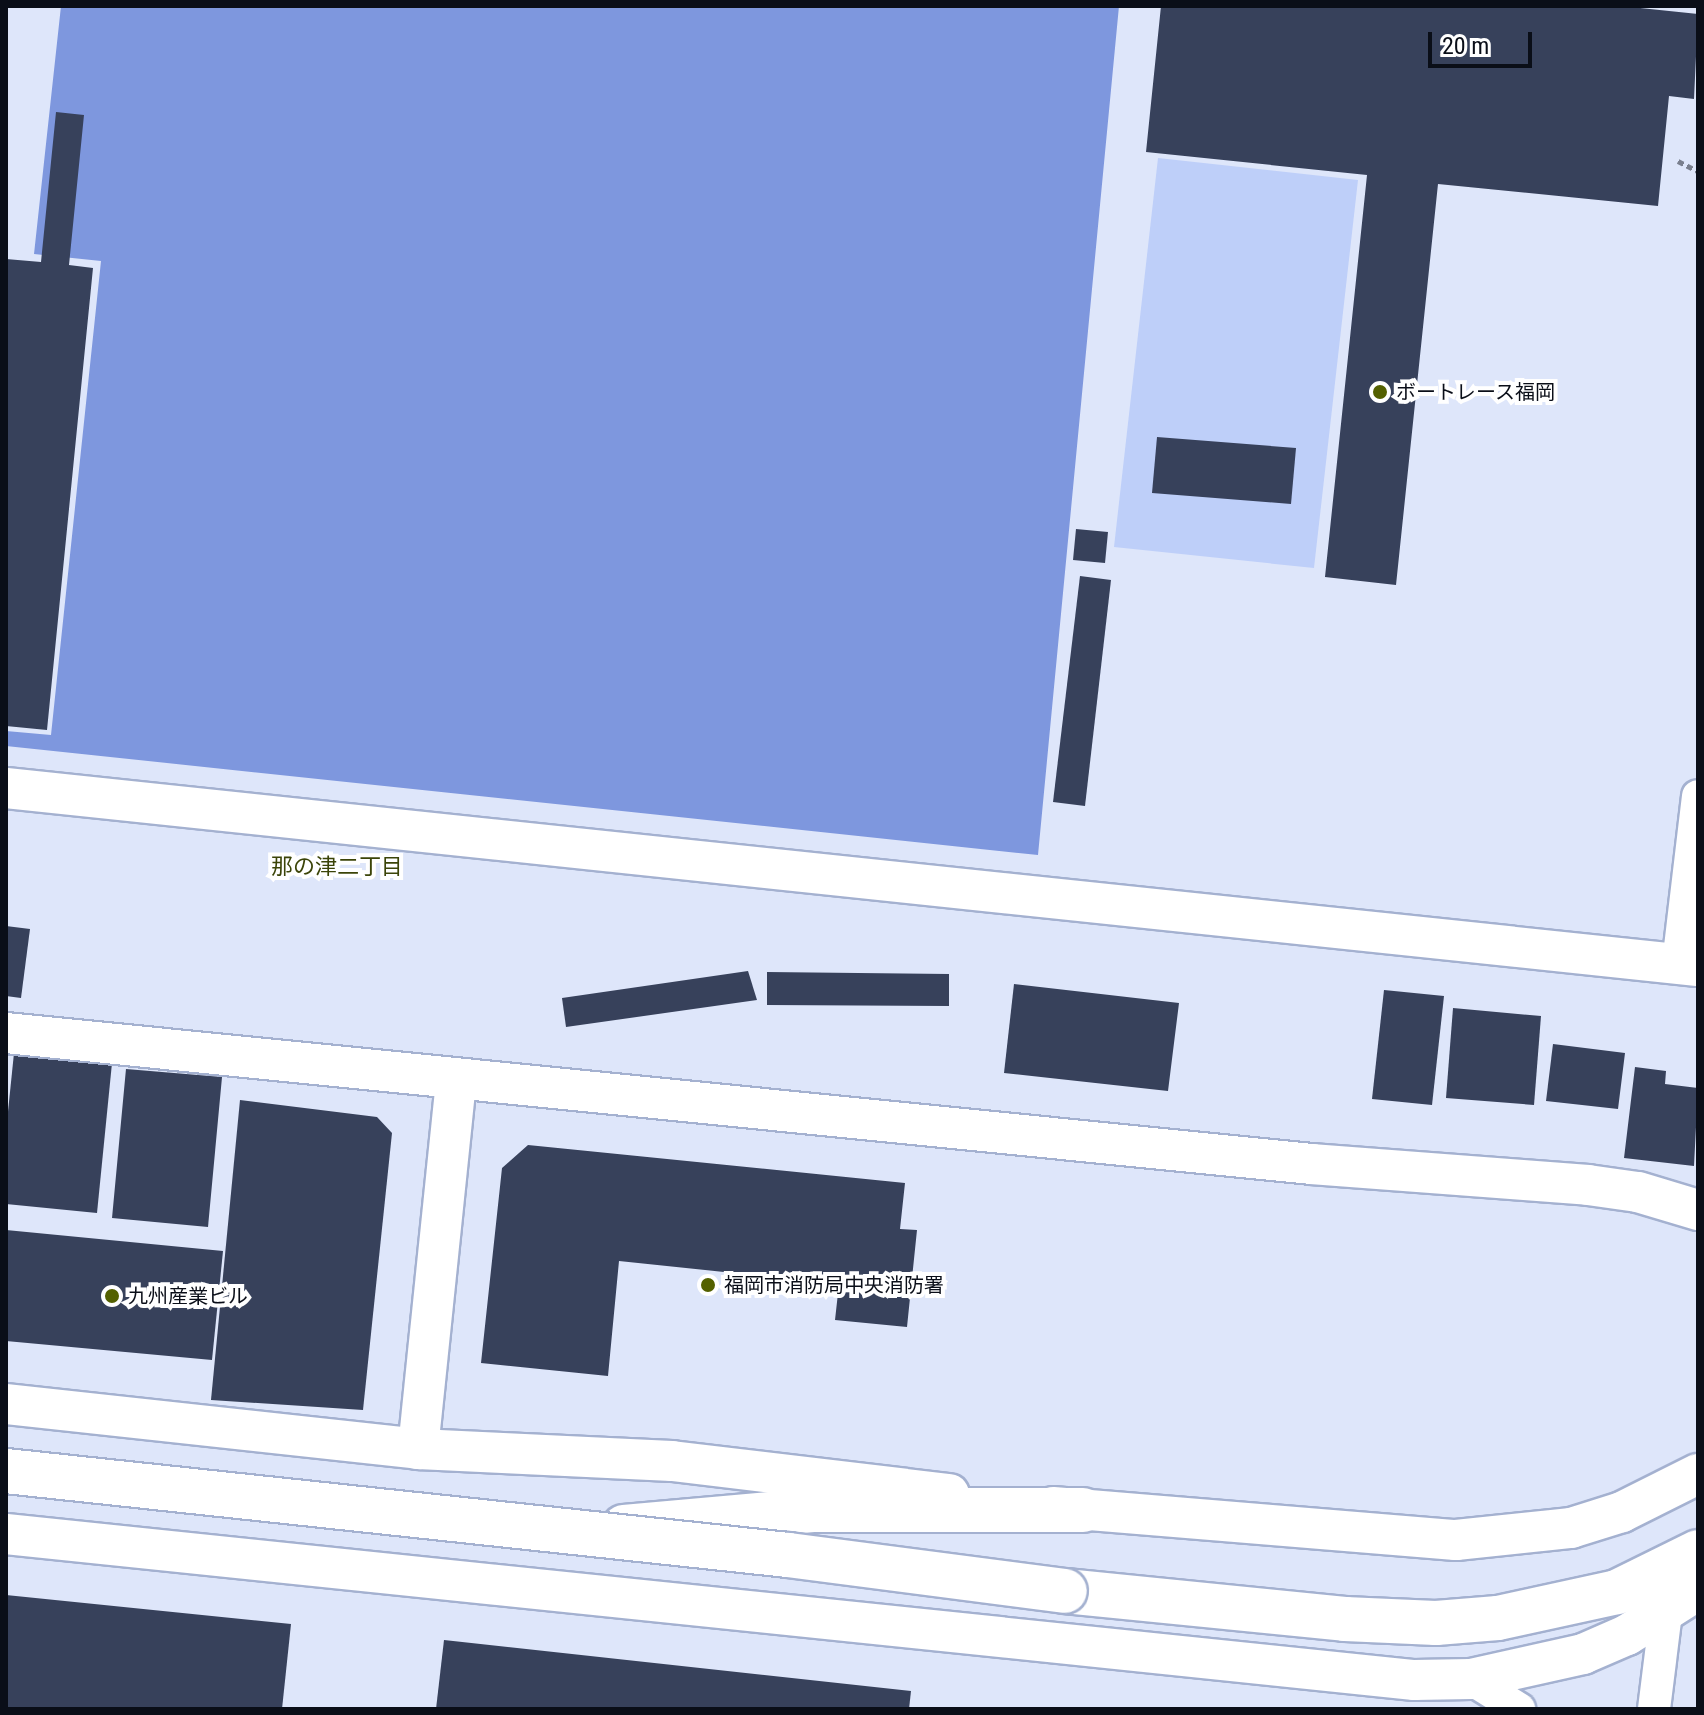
<!DOCTYPE html>
<html>
<head>
<meta charset="utf-8">
<style>
	body { margin:0 }
	#map { position:relative; width:1704px; height:1715px; overflow:hidden; background:#dee6fa; font-family:"Roboto Condensed","Noto Sans JP",sans-serif }
	div>[style] { position:absolute }
	.green>* { inset:0; background:#becff9 }
	.water>* { inset:0; background:#7e97de }
	.building>* { inset:0; background:#37415b }
	.path>* { height:5px; margin-top:-2.5px; transform-origin:0; background:repeating-linear-gradient(90deg,#797f8e 0 6px,transparent 0 10px) }
	.roads { filter:drop-shadow(2px 0 #a4b1d0) drop-shadow(-2px 0 #a4b1d0) drop-shadow(0 2px #a4b1d0) drop-shadow(0 -2px #a4b1d0) }
	.minor>* { height:32px; margin:-16px; padding:0 16px; transform-origin:16px; border-radius:16px; background:#fff }
	.tertiary>* { height:40px; margin:-20px; padding:0 20px; transform-origin:20px; border-radius:20px; background:#fff }
	.motorway>* { height:44px; margin:-22px; padding:0 22px; transform-origin:22px; border-radius:22px; background:#fff }
	.bridges { filter:drop-shadow(2px 0 #a4b1d0) drop-shadow(-2px 0 #a4b1d0) drop-shadow(0 2px #a4b1d0) drop-shadow(0 -2px #a4b1d0) }
	.motorway-bridge>* { height:44px; margin:-22px; padding:0 22px; transform-origin:22px; border-radius:22px; background:#fff }
	.dots>* { width:22px; height:22px; translate:-50% -50%; box-sizing:border-box; border:4px solid #fff; border-radius:50% }
	span { translate:-50% -50%; white-space:nowrap; text-align:center; line-height:1.15; -webkit-text-stroke:8px #fff; paint-order:stroke }
	.poi-label { font-size:20px; color:#0a0e18 }
	.left { translate:0 -50%; text-align:left }
	.neighbourhood-label { font-size:22px; color:#3b4408 }
	.frame { position:absolute; inset:0; border:8px solid #0a0e18; pointer-events:none }
	.scale { position:absolute; left:1428px; top:32px; width:104px; height:36px; box-sizing:border-box; border:4px solid #0a0e18; border-top:0; padding-left:10px; font-size:24px; line-height:28px; white-space:nowrap; color:#0a0e18; -webkit-text-stroke:6px #fff; paint-order:stroke }
</style>
</head>
<body>
<div id="map">
	<div class="green">
		<i style="clip-path:polygon(1158px 158px,1358px 180px,1314px 568px,1114px 547px)"></i>
	</div>
	<div class="water">
		<i style="clip-path:polygon(61px 6px,1119px 6px,1038px 855px,6px 746px,6px 731px,51px 735px,101px 261px,34px 254px)"></i>
	</div>
	<div class="building">
		<i style="clip-path:polygon(1161px 6px,1621px 6px,1698px 14px,1694px 99px,1669px 96px,1658px 206px,1438px 184px,1396px 585px,1325px 577px,1367px 175px,1146px 152px)"></i>
		<i style="clip-path:polygon(56px 112px,84px 115px,69px 265px,93px 268px,47px 730px,6px 726px,6px 259px,41px 262px)"></i>
		<i style="clip-path:polygon(1157px 437px,1296px 448px,1291px 504px,1152px 493px)"></i>
		<i style="clip-path:polygon(1076px 529px,1108px 532px,1105px 563px,1073px 560px)"></i>
		<i style="clip-path:polygon(1080px 576px,1111px 580px,1085px 806px,1053px 802px)"></i>
		<i style="clip-path:polygon(6px 926px,30px 929px,21px 998px,6px 996px)"></i>
		<i style="clip-path:polygon(748px 971px,757px 1000px,566px 1027px,562px 998px)"></i>
		<i style="clip-path:polygon(767px 972px,949px 974px,949px 1006px,767px 1005px)"></i>
		<i style="clip-path:polygon(1014px 984px,1179px 1003px,1168px 1091px,1004px 1073px)"></i>
		<i style="clip-path:polygon(1384px 990px,1444px 996px,1432px 1105px,1372px 1099px)"></i>
		<i style="clip-path:polygon(1453px 1008px,1541px 1016px,1534px 1105px,1446px 1098px)"></i>
		<i style="clip-path:polygon(1553px 1044px,1625px 1053px,1618px 1109px,1546px 1101px)"></i>
		<i style="clip-path:polygon(14px 1053px,112px 1063px,97px 1213px,6px 1204px,6px 1131px)"></i>
		<i style="clip-path:polygon(1635px 1067px,1666px 1071px,1665px 1084px,1698px 1088px,1694px 1166px,1624px 1158px)"></i>
		<i style="clip-path:polygon(126px 1069px,222px 1077px,208px 1227px,112px 1218px)"></i>
		<i style="clip-path:polygon(240px 1100px,377px 1117px,392px 1133px,363px 1410px,211px 1400px)"></i>
		<i style="clip-path:polygon(528px 1145px,905px 1183px,900px 1229px,917px 1230px,907px 1327px,835px 1320px,839px 1284px,619px 1261px,608px 1376px,481px 1363px,502px 1168px)"></i>
		<i style="clip-path:polygon(6px 1230px,223px 1251px,212px 1360px,6px 1341px)"></i>
		<i style="clip-path:polygon(6px 1595px,291px 1624px,282px 1709px,6px 1709px)"></i>
		<i style="clip-path:polygon(444px 1640px,911px 1691px,909px 1709px,436px 1709px)"></i>
	</div>
	<div class="path">
		<i style="left:1678px;top:161px;width:22px;rotate:27deg"></i>
	</div>
	<div class="roads">
		<div class="minor">
			<i style="left:1678px;top:964px;width:169px;rotate:-83.2deg"></i>
			<i style="left:1471px;top:1679px;width:57px;rotate:32deg"></i>
			<i style="left:1654px;top:1709px;width:97px;rotate:-82.9deg"></i>
		</div>
		<div class="tertiary">
			<i style="left:6px;top:788px;width:1701px;rotate:6.01deg"></i>
			<i style="left:6px;top:1033px;width:1312px;rotate:5.73deg"></i>
			<i style="left:1311px;top:1164px;width:278px;rotate:4.3deg"></i>
			<i style="left:1588px;top:1185px;width:50px;rotate:8deg"></i>
			<i style="left:1638px;top:1192px;width:63px;rotate:16.7deg"></i>
			<i style="left:6px;top:1404px;width:414px;rotate:6.2deg"></i>
			<i style="left:418px;top:1449px;width:254px;rotate:2.7deg"></i>
			<i style="left:672px;top:1461px;width:279px;rotate:6.8deg"></i>
			<i style="left:418px;top:1449px;width:372px;rotate:-84.1deg"></i>
			<i style="left:1053px;top:1507px;width:404px;rotate:4.7deg"></i>
			<i style="left:1456px;top:1540px;width:116px;rotate:-6deg"></i>
			<i style="left:1571px;top:1528px;width:53px;rotate:-17.4deg"></i>
			<i style="left:1622px;top:1512px;width:85px;rotate:-26.6deg"></i>
			<i style="left:6px;top:1534px;width:1416px;rotate:5.92deg"></i>
			<i style="left:1414px;top:1680px;width:57px;rotate:-1deg"></i>
			<i style="left:1471px;top:1679px;width:115px;rotate:-12.6deg"></i>
			<i style="left:1583px;top:1654px;width:48px;rotate:-23.4deg"></i>
			<i style="left:1627px;top:1635px;width:84px;rotate:-32.4deg"></i>
		</div>
		<div class="motorway">
			<i style="left:624px;top:1527px;width:192px;rotate:-5.1deg"></i>
			<i style="left:815px;top:1510px;width:268px"></i>
			<i style="left:1065px;top:1591px;width:281px;rotate:5.7deg"></i>
			<i style="left:1345px;top:1619px;width:91px;rotate:2.5deg"></i>
			<i style="left:1436px;top:1623px;width:62px;rotate:-4.6deg"></i>
			<i style="left:1498px;top:1618px;width:122px;rotate:-12.3deg"></i>
			<i style="left:1617px;top:1592px;width:90px;rotate:-26.3deg"></i>
		</div>
	</div>
	<div class="bridges">
		<div class="motorway-bridge">
			<i style="left:6px;top:1471px;width:786px;rotate:6.13deg"></i>
			<i style="left:788px;top:1555px;width:279px;rotate:7.4deg"></i>
		</div>
	</div>
	<div class="dots">
		<i style="left:1380px;top:392px;background:#536000"></i>
		<i style="left:708px;top:1285px;background:#536000"></i>
		<i style="left:112px;top:1296px;background:#536000"></i>
	</div>
	<div class="poi-label">
		<span class="left" style="left:1396px;top:392px">ボートレース福岡</span>
		<span class="left" style="left:724px;top:1285px">福岡市消防局中央消防署</span>
		<span class="left" style="left:128px;top:1296px">九州産業ビル</span>
	</div>
	<div class="neighbourhood-label">
		<span style="left:337px;top:867px">那の津二丁目</span>
	</div>
	<div class="frame"></div>
	<div class="scale">20 m</div>
</div>
</body>
</html>
